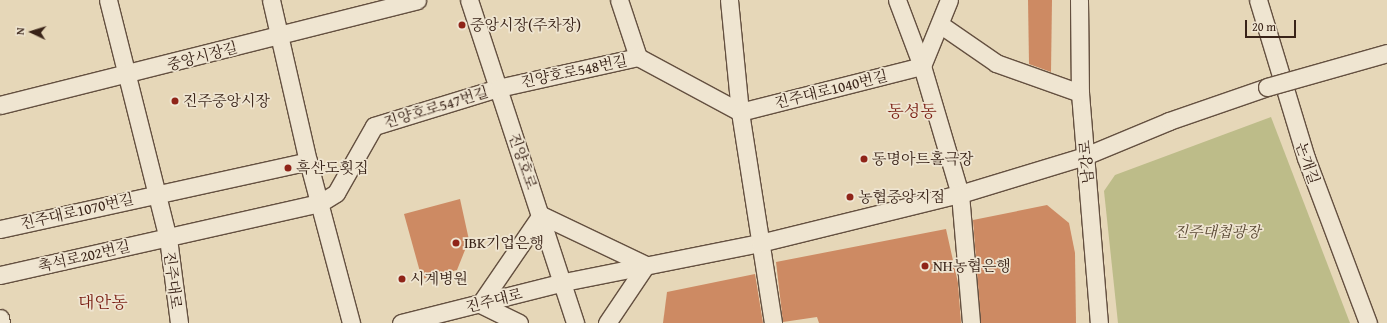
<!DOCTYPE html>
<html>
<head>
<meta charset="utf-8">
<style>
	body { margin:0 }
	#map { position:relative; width:1387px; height:323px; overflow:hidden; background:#e6d7b8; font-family:"Gentium Book Plus","Noto Serif KR",serif }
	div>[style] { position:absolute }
	.green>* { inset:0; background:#bdbc89 }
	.building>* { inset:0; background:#cd8a63 }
	.roads { filter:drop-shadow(1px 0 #645040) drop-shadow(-1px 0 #645040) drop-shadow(0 1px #645040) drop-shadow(0 -1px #645040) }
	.minor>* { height:17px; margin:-8.5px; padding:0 8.5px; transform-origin:8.5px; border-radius:8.5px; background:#efe5d1 }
	.bridges { filter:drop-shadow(1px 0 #645040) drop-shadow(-1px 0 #645040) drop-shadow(0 1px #645040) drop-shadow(0 -1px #645040) }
	.minor-bridge>* { height:17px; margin:-8.5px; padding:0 8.5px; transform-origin:8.5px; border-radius:8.5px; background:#efe5d1 }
	.dots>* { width:11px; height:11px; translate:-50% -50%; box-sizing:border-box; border:2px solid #efe5d1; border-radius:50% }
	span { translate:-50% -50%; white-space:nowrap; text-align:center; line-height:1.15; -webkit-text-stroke:3.5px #efe5d1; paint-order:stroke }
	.poi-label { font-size:15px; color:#392318 }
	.left { translate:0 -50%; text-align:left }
	.street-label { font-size:15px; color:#392318 }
	.park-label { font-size:15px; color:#5a4934; font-style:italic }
	.quarter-label { font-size:17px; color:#7a1f14 }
	.north { position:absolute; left:12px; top:12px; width:40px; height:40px; -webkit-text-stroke:3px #efe5d1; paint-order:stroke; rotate:274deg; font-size:11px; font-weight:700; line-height:16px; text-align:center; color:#392318 }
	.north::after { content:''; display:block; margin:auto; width:14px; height:18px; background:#392318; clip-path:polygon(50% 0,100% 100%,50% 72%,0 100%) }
	.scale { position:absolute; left:1245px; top:20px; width:51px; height:18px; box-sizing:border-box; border:2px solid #392318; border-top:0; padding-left:5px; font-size:12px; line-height:14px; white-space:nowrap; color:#392318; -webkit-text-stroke:3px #efe5d1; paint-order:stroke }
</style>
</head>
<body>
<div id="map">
	<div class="green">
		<i style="clip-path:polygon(1271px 117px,1350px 323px,1118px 323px,1104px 191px,1115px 175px)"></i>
	</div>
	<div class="building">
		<i style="clip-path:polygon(1028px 0,1052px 0,1051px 72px,1029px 64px)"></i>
		<i style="clip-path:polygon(460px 199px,469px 240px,457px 270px,422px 279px,404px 214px)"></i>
		<i style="clip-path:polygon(1047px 205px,1069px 223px,1075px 253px,1076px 323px,981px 323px,973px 220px)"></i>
		<i style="clip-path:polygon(946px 229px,958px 283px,961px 323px,819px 323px,817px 317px,783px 322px,776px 262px)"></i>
		<i style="clip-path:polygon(755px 274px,763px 323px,663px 323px,667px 292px)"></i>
	</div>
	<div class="roads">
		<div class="minor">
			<i style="left:108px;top:0;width:245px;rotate:75.9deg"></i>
			<i style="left:168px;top:238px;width:86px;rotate:82.6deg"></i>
			<i style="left:271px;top:0;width:165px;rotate:77.1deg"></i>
			<i style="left:308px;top:161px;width:168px;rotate:75.1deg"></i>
			<i style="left:469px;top:0;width:340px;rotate:71.8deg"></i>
			<i style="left:619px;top:0;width:60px;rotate:71.6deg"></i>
			<i style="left:729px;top:0;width:113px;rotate:84.4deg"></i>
			<i style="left:740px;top:112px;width:214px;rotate:81.1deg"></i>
			<i style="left:897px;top:0;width:71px;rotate:69.3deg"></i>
			<i style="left:922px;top:66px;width:134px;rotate:73.5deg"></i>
			<i style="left:960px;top:194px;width:129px;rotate:85.1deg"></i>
			<i style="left:1079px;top:0;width:93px;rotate:89.4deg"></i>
			<i style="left:1080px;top:93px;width:231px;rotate:85.3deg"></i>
			<i style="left:1258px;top:0;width:165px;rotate:73.1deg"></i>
			<i style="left:1306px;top:158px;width:176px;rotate:69.4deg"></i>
			<i style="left:941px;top:25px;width:67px;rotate:34.6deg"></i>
			<i style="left:996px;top:63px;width:89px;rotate:19.7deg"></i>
			<i style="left:638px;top:57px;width:116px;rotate:28.3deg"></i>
			<i style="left:922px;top:66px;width:71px;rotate:-67.8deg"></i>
			<i style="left:0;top:105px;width:430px;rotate:-14.1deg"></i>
			<i style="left:740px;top:112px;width:188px;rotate:-14.2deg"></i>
			<i style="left:0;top:229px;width:315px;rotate:-12.4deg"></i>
			<i style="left:0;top:275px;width:328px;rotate:-12.7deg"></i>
			<i style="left:320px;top:203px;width:19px;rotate:-32deg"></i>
			<i style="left:336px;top:193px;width:77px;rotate:-60.4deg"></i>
			<i style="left:374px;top:126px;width:130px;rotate:-17deg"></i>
			<i style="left:498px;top:88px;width:143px;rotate:-12.5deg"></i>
			<i style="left:0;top:318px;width:5px;rotate:79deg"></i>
			<i style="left:401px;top:323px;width:168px;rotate:-14.1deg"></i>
			<i style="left:564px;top:282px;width:200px;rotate:-11.3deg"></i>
			<i style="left:760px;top:243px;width:206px;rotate:-13.8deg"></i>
			<i style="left:960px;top:194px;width:131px;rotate:-16.9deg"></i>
			<i style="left:1085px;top:156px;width:91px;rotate:-22.6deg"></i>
			<i style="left:1169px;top:121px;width:104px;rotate:-19.1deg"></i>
			<i style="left:519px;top:323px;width:43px;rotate:-154deg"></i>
			<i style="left:480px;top:304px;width:108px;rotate:-55.6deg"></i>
			<i style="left:541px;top:215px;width:116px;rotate:25.5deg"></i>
			<i style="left:646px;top:265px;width:70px;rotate:123.9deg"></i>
		</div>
	</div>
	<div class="bridges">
		<div class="minor-bridge">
			<i style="left:1267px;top:87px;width:125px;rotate:-15.8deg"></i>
		</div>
	</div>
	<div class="dots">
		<i style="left:462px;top:25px;background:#8f2418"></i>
		<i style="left:175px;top:101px;background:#8f2418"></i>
		<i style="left:864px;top:159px;background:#8f2418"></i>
		<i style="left:288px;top:168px;background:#8f2418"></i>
		<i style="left:850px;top:197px;background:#8f2418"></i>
		<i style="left:456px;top:243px;background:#8f2418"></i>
		<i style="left:925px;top:266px;background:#8f2418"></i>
		<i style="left:402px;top:279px;background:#8f2418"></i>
	</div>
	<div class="poi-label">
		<span class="left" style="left:470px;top:25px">중앙시장(주차장)</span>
		<span class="left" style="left:183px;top:101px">진주중앙시장</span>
		<span class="left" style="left:872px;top:159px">동명아트홀극장</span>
		<span class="left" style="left:296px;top:168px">흑산도횟집</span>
		<span class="left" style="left:858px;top:197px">농협중앙지점</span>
		<span class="left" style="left:464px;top:243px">IBK기업은행</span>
		<span class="left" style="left:933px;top:266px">NH농협은행</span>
		<span class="left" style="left:410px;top:279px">시계병원</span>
	</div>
	<div class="street-label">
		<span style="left:202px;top:56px;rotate:-15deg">중앙시장길</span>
		<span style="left:574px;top:71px;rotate:-12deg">진양호로548번길</span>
		<span style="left:831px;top:89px;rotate:-14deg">진주대로1040번길</span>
		<span style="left:436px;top:107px;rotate:-17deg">진양호로547번길</span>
		<span style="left:523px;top:161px;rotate:71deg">진양호로</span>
		<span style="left:1086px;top:162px;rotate:-95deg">남강로</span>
		<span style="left:1308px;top:163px;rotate:71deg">논개길</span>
		<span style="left:77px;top:211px;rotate:-13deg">진주대로1070번길</span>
		<span style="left:84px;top:256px;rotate:-13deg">촉석로202번길</span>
		<span style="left:173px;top:280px;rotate:83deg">진주대로</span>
		<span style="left:494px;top:300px;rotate:-14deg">진주대로</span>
	</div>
	<div class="park-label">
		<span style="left:1217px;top:232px">진주대첩광장</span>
	</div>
	<div class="quarter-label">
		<span style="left:912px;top:111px">동성동</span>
		<span style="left:103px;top:302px">대안동</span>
	</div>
	<div class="north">N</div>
	<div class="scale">20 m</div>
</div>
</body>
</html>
